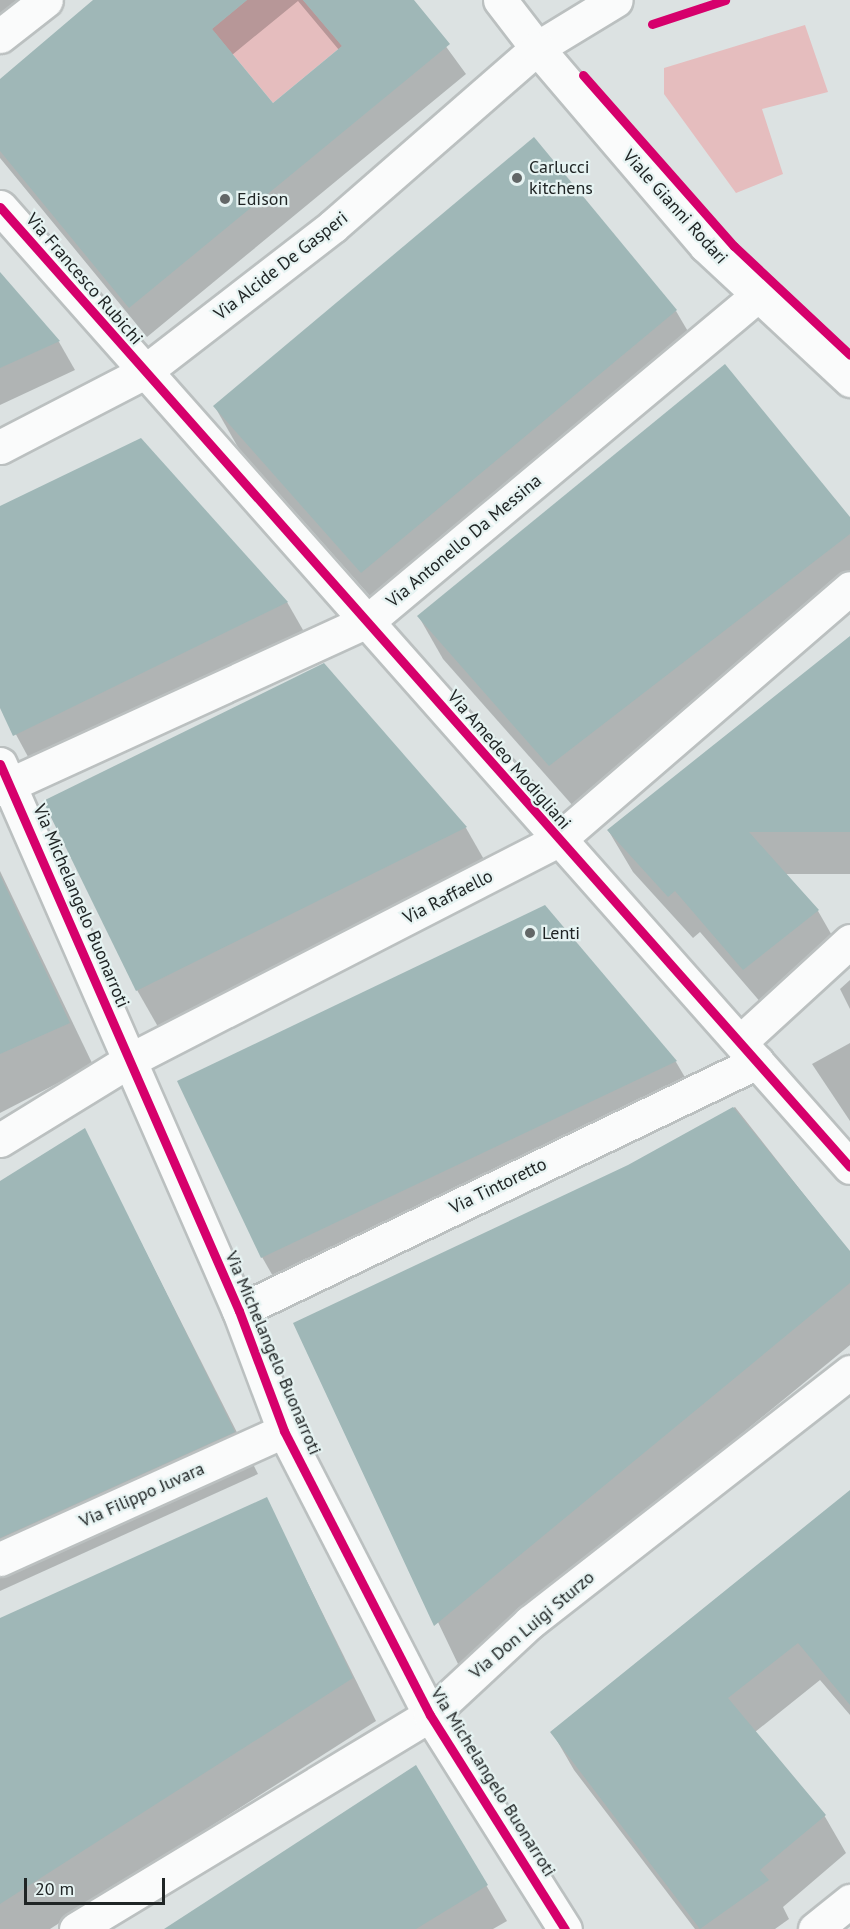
<!DOCTYPE html>
<html>
<head>
<meta charset="utf-8">
<style>
	body { margin:0 }
	#map { position:relative; width:850px; height:1929px; overflow:hidden; background:#dce2e2; font-family:"PT Sans",sans-serif }
	div>[style] { position:absolute }
	.green>* { inset:0; background:#e5bdbe }
	.shadow>* { inset:0; background:#0003 }
	.building>* { inset:0; background:#9fb7b7 }
	.roads { filter:drop-shadow(2px 0 #bbc0c0) drop-shadow(-2px 0 #bbc0c0) drop-shadow(0 2px #bbc0c0) drop-shadow(0 -2px #bbc0c0) }
	.minor>* { height:33px; margin:-16.5px; padding:0 16.5px; transform-origin:16.5px; border-radius:16.5px; background:#fafbfb }
	.tertiary>* { height:33px; margin:-16.5px; padding:0 16.5px; transform-origin:16.5px; border-radius:16.5px; background:#fafbfb }
	.cycleway>* { height:9px; margin:-4.5px; padding:0 4.5px; transform-origin:4.5px; border-radius:4.5px; background:#d6006c }
	.dots>* { width:16px; height:16px; translate:-50% -50%; box-sizing:border-box; border:3px solid #e6f3f2; border-radius:50% }
	span { translate:-50% -50%; white-space:nowrap; text-align:center; line-height:1.15; -webkit-text-stroke:4.5px #e6f3f2; paint-order:stroke }
	.poi-label { font-size:18px; color:#202525 }
	.left { translate:0 -50%; text-align:left }
	.street-label { font-size:18px; color:#202525 }
	.scale { position:absolute; left:24px; top:1878px; width:141px; height:27px; box-sizing:border-box; border:3px solid #202525; border-top:0; padding-left:8px; font-size:18px; line-height:21px; white-space:nowrap; color:#202525; -webkit-text-stroke:4px #e6f3f2; paint-order:stroke }
</style>
</head>
<body>
<div id="map">
	<div class="green">
		<i style="clip-path:polygon(247px 0,303px 0,342px 46px,273px 103px,212px 29px)"></i>
		<i style="clip-path:polygon(805px 25px,828px 92px,762px 109px,783px 174px,736px 193px,664px 94px,664px 68px)"></i>
	</div>
	<div class="shadow">
		<i style="clip-path:polygon(0 0,46px 0,0 45px)"></i>
		<i style="clip-path:polygon(evenodd,98px 0,412px 0,466px 74px,147px 337px,0 158px,0 82px,98px 0,298px 1px,339px 50px,273px 105px,232px 55px,298px 1px)"></i>
		<i style="clip-path:polygon(0 273px,59px 342px,75px 370px,0 405px)"></i>
		<i style="clip-path:polygon(676px 311px,700px 352px,386px 614px,239px 449px,215px 407px)"></i>
		<i style="clip-path:polygon(140px 440px,287px 602px,311px 644px,39px 777px,0 705px,0 508px)"></i>
		<i style="clip-path:polygon(850px 519px,850px 594px,574px 807px,443px 659px,419px 617px)"></i>
		<i style="clip-path:polygon(850px 638px,850px 874px,784px 874px,818px 911px,842px 953px,768px 1011px,700px 932px,693px 938px,633px 872px,608px 830px)"></i>
		<i style="clip-path:polygon(324px 665px,466px 828px,490px 870px,161px 1032px,137px 990px)"></i>
		<i style="clip-path:polygon(0 871px,93px 1065px,0 1113px)"></i>
		<i style="clip-path:polygon(545px 907px,676px 1062px,700px 1103px,286px 1299px,262px 1257px)"></i>
		<i style="clip-path:polygon(850px 980px,850px 1009px,840px 989px)"></i>
		<i style="clip-path:polygon(850px 1043px,850px 1121px,812px 1064px)"></i>
		<i style="clip-path:polygon(735px 1107px,850px 1253px,850px 1345px,459px 1666px,295px 1324px,629px 1166px)"></i>
		<i style="clip-path:polygon(84px 1130px,258px 1474px,0 1591px,0 1183px)"></i>
		<i style="clip-path:polygon(850px 1492px,850px 1715px,820px 1680px,755px 1732px,824px 1815px,846px 1853px,783px 1907px,789px 1919px,775px 1929px,695px 1929px,574px 1770px,552px 1732px)"></i>
		<i style="clip-path:polygon(266px 1499px,376px 1721px,50px 1929px,0 1929px,0 1620px)"></i>
		<i style="clip-path:polygon(486px 1885px,507px 1921px,493px 1929px,167px 1929px)"></i>
	</div>
	<div class="building">
		<i style="clip-path:polygon(93px 0,247px 0,212px 29px,273px 103px,342px 46px,303px 0,414px 0,450px 44px,129px 308px,0 151px,0 79px)"></i>
		<i style="clip-path:polygon(534px 137px,677px 310px,361px 573px,213px 406px)"></i>
		<i style="clip-path:polygon(0 272px,60px 341px,0 368px)"></i>
		<i style="clip-path:polygon(725px 364px,850px 517px,850px 534px,549px 766px,417px 616px)"></i>
		<i style="clip-path:polygon(141px 438px,288px 602px,13px 736px,0 708px,0 506px)"></i>
		<i style="clip-path:polygon(850px 636px,850px 832px,749px 832px,819px 910px,743px 970px,675px 891px,668px 897px,607px 830px)"></i>
		<i style="clip-path:polygon(324px 663px,467px 827px,136px 991px,43px 801px)"></i>
		<i style="clip-path:polygon(0 875px,70px 1023px,0 1054px)"></i>
		<i style="clip-path:polygon(545px 905px,677px 1061px,261px 1258px,177px 1081px)"></i>
		<i style="clip-path:polygon(733px 1107px,850px 1251px,850px 1283px,434px 1626px,293px 1323px,628px 1165px)"></i>
		<i style="clip-path:polygon(85px 1128px,235px 1432px,0 1538px,0 1181px)"></i>
		<i style="clip-path:polygon(850px 1490px,850px 1705px,798px 1643px,728px 1698px,826px 1815px,760px 1870px,769px 1880px,700px 1929px,550px 1732px)"></i>
		<i style="clip-path:polygon(267px 1497px,353px 1678px,0 1904px,0 1618px)"></i>
		<i style="clip-path:polygon(416px 1765px,488px 1885px,416px 1929px,164px 1929px)"></i>
	</div>
	<div class="roads">
		<div class="minor">
			<i style="left:500px;top:0;width:61px;rotate:52.4deg"></i>
			<i style="left:537px;top:48px;width:92px;rotate:-31.3deg"></i>
			<i style="left:0;top:36px;width:58px;rotate:-38deg"></i>
			<i style="left:0;top:207px;width:1282px;rotate:48.48deg"></i>
			<i style="left:0;top:764px;width:597px;rotate:66.4deg"></i>
			<i style="left:239px;top:1311px;width:128px;rotate:69.4deg"></i>
			<i style="left:284px;top:1431px;width:319px;rotate:62.8deg"></i>
			<i style="left:430px;top:1715px;width:253px;rotate:57.8deg"></i>
			<i style="left:0;top:789px;width:406px;rotate:-24.6deg"></i>
			<i style="left:369px;top:620px;width:508px;rotate:-39.89deg"></i>
			<i style="left:741px;top:1041px;width:148px;rotate:-42.5deg"></i>
			<i style="left:0;top:1140px;width:153px;rotate:-31.6deg"></i>
			<i style="left:130px;top:1060px;width:480px;rotate:-27.2deg"></i>
			<i style="left:557px;top:841px;width:387px;rotate:-40.8deg"></i>
			<i style="left:239px;top:1311px;width:575px;rotate:-25.67deg"></i>
			<i style="left:0;top:1559px;width:312px;rotate:-24.3deg"></i>
			<i style="left:76px;top:1929px;width:414px;rotate:-31.2deg"></i>
			<i style="left:430px;top:1715px;width:137px;rotate:-42.9deg"></i>
			<i style="left:530px;top:1622px;width:406px;rotate:-38deg"></i>
			<i style="left:815px;top:1929px;width:45px;rotate:-38.7deg"></i>
		</div>
		<div class="tertiary">
			<i style="left:0;top:447px;width:161px;rotate:-27.4deg"></i>
			<i style="left:143px;top:373px;width:240px;rotate:-37.7deg"></i>
			<i style="left:333px;top:226px;width:271px;rotate:-41.1deg"></i>
			<i style="left:537px;top:48px;width:260px;rotate:49.5deg"></i>
			<i style="left:706px;top:246px;width:197px;rotate:42.9deg"></i>
		</div>
	</div>
	<div class="cycleway">
		<i style="left:652px;top:24px;width:77px;rotate:-18.2deg"></i>
		<i style="left:583px;top:75px;width:228px;rotate:48.6deg"></i>
		<i style="left:734px;top:246px;width:159px;rotate:43.2deg"></i>
		<i style="left:0;top:207px;width:1282px;rotate:48.48deg"></i>
		<i style="left:0;top:764px;width:597px;rotate:66.4deg"></i>
		<i style="left:239px;top:1311px;width:128px;rotate:69.4deg"></i>
		<i style="left:284px;top:1431px;width:319px;rotate:62.8deg"></i>
		<i style="left:430px;top:1715px;width:253px;rotate:57.8deg"></i>
	</div>
	<div class="dots">
		<i style="left:517px;top:178px;background:#626767"></i>
		<i style="left:225px;top:199px;background:#626767"></i>
		<i style="left:530px;top:933px;background:#626767"></i>
	</div>
	<div class="poi-label">
		<span class="left" style="left:529px;top:178px">Carlucci<br>kitchens</span>
		<span class="left" style="left:237px;top:199px">Edison</span>
		<span class="left" style="left:542px;top:933px">Lenti</span>
	</div>
	<div class="street-label">
		<span style="left:675px;top:207px;rotate:48deg">Viale Gianni Rodari</span>
		<span style="left:281px;top:266px;rotate:-38deg">Via Alcide De Gasperi</span>
		<span style="left:84px;top:279px;rotate:49deg">Via Francesco Rubichi</span>
		<span style="left:464px;top:541px;rotate:-40deg">Via Antonello Da Messina</span>
		<span style="left:509px;top:760px;rotate:49deg">Via Amedeo Modigliani</span>
		<span style="left:448px;top:897px;rotate:-27deg">Via Raffaello</span>
		<span style="left:81px;top:906px;rotate:67deg">Via Michelangelo Buonarroti</span>
		<span style="left:498px;top:1186px;rotate:-26deg">Via Tintoretto</span>
		<span style="left:273px;top:1353px;rotate:67deg">Via Michelangelo Buonarroti</span>
		<span style="left:142px;top:1495px;rotate:-24deg">Via Filippo Juvara</span>
		<span style="left:532px;top:1625px;rotate:-40deg">Via Don Luigi Sturzo</span>
		<span style="left:493px;top:1782px;rotate:58deg">Via Michelangelo Buonarroti</span>
	</div>
	<div class="scale">20 m</div>
</div>
</body>
</html>
